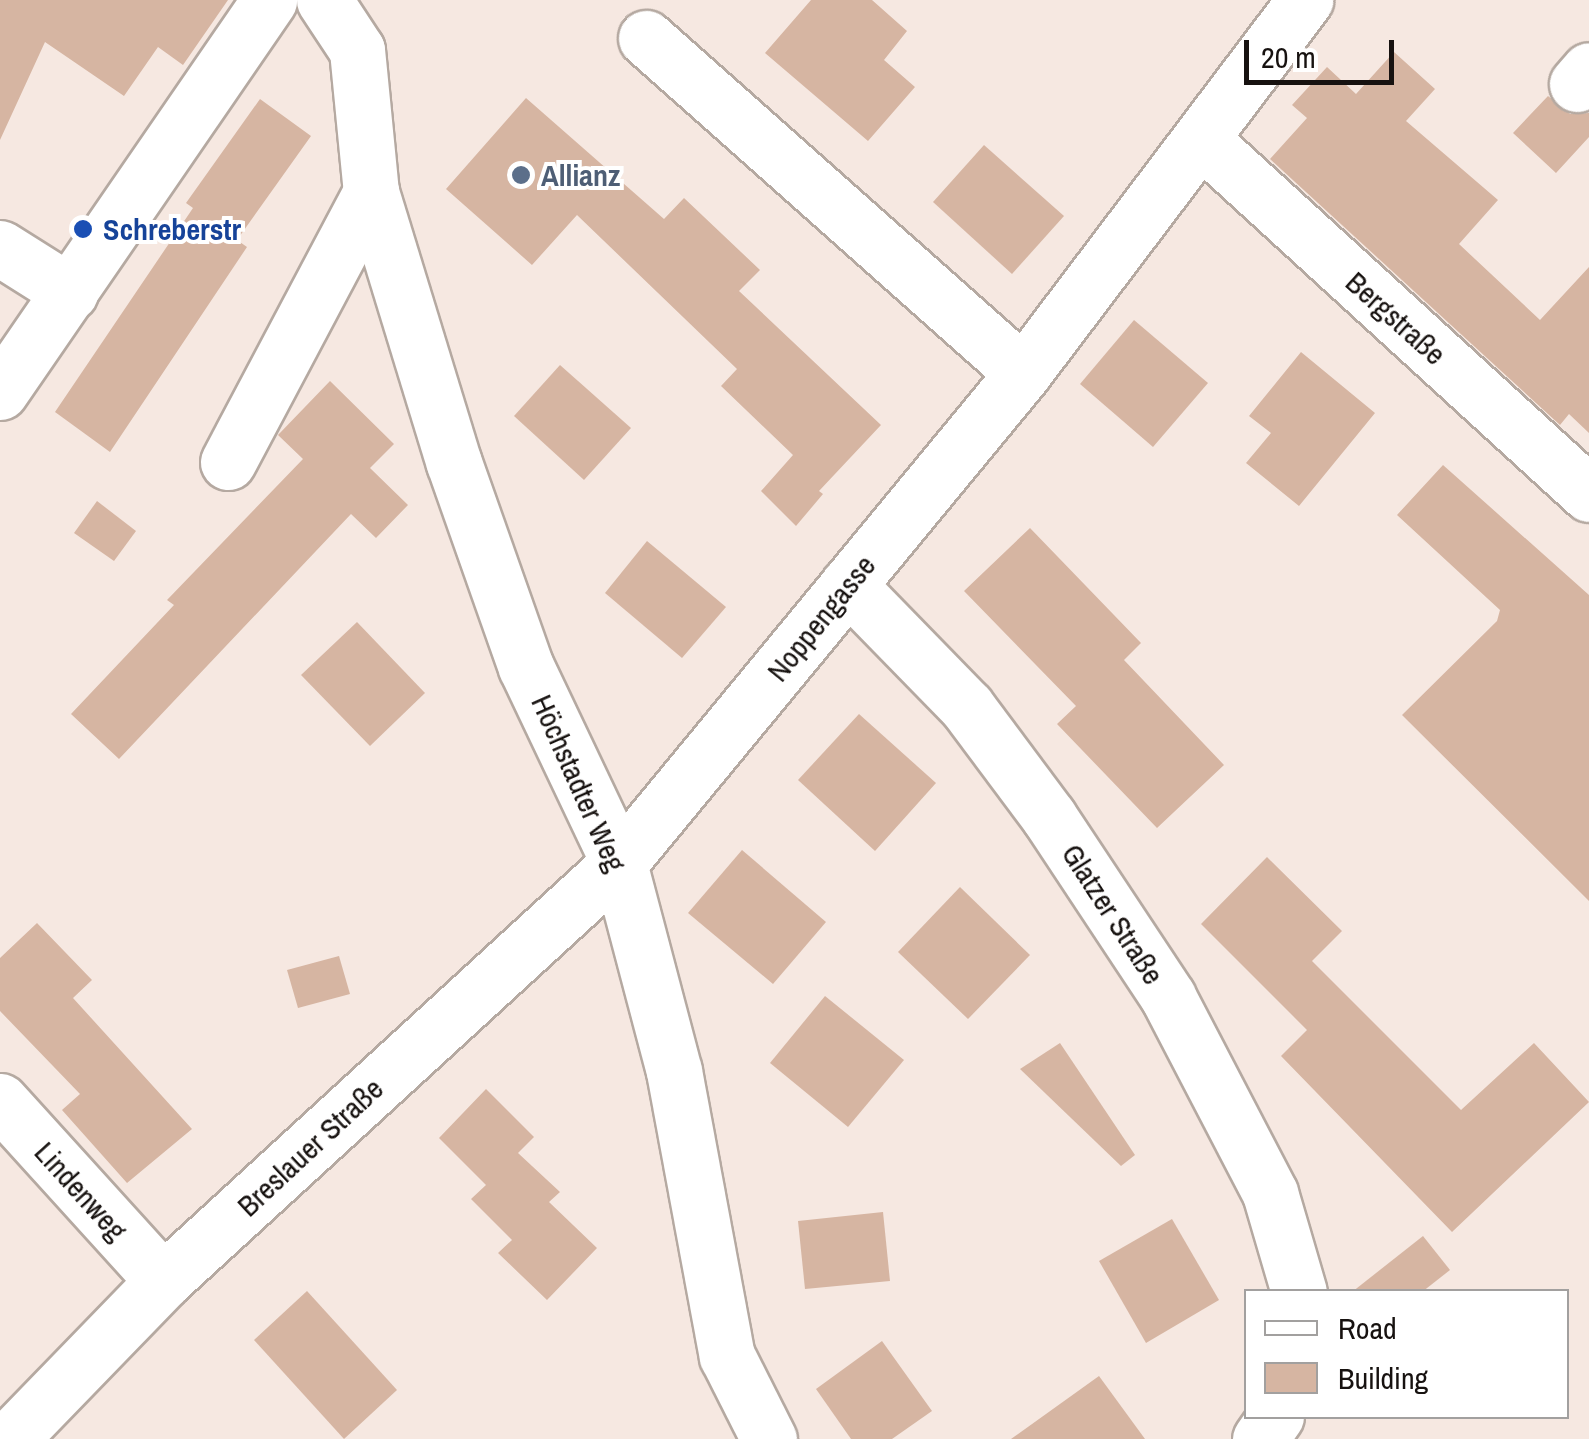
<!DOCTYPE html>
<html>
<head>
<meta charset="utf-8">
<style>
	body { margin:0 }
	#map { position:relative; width:1589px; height:1439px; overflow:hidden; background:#f6e8e1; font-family:"Archivo Narrow",sans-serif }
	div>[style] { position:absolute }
	.building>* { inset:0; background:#d6b5a2 }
	.roads { filter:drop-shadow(2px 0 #b5a9a1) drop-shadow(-2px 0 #b5a9a1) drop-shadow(0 2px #b5a9a1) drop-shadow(0 -2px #b5a9a1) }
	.minor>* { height:55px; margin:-27.5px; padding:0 27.5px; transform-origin:27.5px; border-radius:27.5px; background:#fff }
	.dots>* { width:28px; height:28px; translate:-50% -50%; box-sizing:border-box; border:5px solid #fff; border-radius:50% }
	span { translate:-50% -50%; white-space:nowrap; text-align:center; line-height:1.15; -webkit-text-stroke:8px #fff; paint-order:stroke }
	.service-label { font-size:30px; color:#4e5e75; font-weight:700 }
	.left { translate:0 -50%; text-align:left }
	.transit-label { font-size:30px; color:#164399; font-weight:700 }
	.street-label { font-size:30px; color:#171210 }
	.legend { position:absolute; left:1244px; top:1289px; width:325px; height:130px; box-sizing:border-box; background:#fff; border:2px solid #a2a09f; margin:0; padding:12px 18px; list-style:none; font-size:30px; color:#171210 }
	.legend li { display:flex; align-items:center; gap:20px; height:50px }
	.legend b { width:50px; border:2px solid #a2a09f }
	.scale { position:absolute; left:1244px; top:40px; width:150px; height:45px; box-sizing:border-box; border:5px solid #171210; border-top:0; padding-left:12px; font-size:30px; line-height:35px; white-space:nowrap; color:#171210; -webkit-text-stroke:8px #fff; paint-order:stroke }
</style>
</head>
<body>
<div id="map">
	<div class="building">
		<i style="clip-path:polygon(0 0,228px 0,183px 65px,158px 47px,124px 96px,45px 42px,0 140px)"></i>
		<i style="clip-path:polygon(811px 0,872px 0,907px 31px,884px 60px,915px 87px,868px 141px,765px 53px)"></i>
		<i style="clip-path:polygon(1394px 52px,1435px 89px,1406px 121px,1498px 200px,1459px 244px,1540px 320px,1589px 267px,1589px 433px,1569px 414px,1560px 425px,1270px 159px,1307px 118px,1292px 105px,1327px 67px,1356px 94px)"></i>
		<i style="clip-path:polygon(1548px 96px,1570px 114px,1589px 113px,1589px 137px,1556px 173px,1513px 133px)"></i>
		<i style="clip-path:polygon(526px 98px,664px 219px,684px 198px,760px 270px,739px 291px,881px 425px,819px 491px,823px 494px,796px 526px,761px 491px,793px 455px,721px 386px,737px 369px,577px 215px,532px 265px,446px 189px)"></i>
		<i style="clip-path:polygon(260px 99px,311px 136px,237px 240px,247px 247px,110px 452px,55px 412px,193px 208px,186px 203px)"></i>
		<i style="clip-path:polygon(984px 145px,1064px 216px,1012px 274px,933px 202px)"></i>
		<i style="clip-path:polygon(1134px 320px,1208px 383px,1153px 447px,1080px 384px)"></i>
		<i style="clip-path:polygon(1301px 352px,1375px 413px,1299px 506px,1246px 463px,1271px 433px,1249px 416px)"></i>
		<i style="clip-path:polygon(560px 365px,631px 428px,584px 480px,514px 416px)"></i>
		<i style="clip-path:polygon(330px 381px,394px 444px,370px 468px,408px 505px,376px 538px,351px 514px,119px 759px,71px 714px,174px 605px,167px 600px,303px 459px,278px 435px)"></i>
		<i style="clip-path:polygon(1443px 465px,1589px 595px,1589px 901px,1402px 715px,1497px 621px,1500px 610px,1397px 515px)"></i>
		<i style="clip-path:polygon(97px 501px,136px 531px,114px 561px,74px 533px)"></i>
		<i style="clip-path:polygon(1030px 528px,1141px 643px,1124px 660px,1224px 765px,1157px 828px,1057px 724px,1076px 706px,964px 591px)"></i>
		<i style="clip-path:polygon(647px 541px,726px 607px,682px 658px,605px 593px)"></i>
		<i style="clip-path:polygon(357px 622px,425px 693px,370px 746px,301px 675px)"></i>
		<i style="clip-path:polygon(859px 714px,936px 783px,875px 851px,798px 780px)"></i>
		<i style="clip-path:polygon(742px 850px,826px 922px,773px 984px,688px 913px)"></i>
		<i style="clip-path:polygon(1267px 857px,1342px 931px,1312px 961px,1461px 1110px,1534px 1043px,1589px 1102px,1452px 1232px,1281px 1056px,1307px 1030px,1201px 924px)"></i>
		<i style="clip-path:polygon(960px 887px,1030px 955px,968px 1019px,898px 952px)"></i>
		<i style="clip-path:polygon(37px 923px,92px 980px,73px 998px,192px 1129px,127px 1183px,62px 1110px,80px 1094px,0 1011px,0 958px)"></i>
		<i style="clip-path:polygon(339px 956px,350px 994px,298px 1008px,287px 970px)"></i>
		<i style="clip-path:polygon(825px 996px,904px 1060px,848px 1127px,770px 1063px)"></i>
		<i style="clip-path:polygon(1060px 1043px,1135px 1155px,1121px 1166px,1020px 1069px)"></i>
		<i style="clip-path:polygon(486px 1089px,534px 1137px,518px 1153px,560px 1192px,549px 1202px,597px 1248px,547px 1300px,498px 1253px,512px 1240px,471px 1199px,486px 1185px,439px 1138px)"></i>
		<i style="clip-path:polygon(883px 1212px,890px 1281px,805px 1289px,798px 1221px)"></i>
		<i style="clip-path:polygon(1172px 1219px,1219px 1300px,1146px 1343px,1099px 1261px)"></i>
		<i style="clip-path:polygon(1423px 1236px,1450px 1270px,1422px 1292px,1352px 1292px)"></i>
		<i style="clip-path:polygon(307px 1291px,397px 1390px,344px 1439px,254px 1340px)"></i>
		<i style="clip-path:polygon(882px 1341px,932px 1411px,892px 1439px,851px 1439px,816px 1389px)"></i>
		<i style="clip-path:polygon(1099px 1376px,1145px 1439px,1011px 1439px)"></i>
	</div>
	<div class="roads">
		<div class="minor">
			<i style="left:324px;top:0;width:60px;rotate:56.6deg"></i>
			<i style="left:357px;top:50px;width:143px;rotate:84.4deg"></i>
			<i style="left:371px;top:192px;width:283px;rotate:73deg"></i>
			<i style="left:454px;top:463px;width:216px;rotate:70.6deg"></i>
			<i style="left:526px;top:667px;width:217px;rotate:64.6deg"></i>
			<i style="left:619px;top:863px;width:215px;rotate:75.2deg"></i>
			<i style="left:674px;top:1071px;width:290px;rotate:79.5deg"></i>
			<i style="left:727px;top:1356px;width:93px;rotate:63.2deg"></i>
			<i style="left:646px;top:38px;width:504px;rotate:41.62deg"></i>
			<i style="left:1577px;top:84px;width:18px;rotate:-49deg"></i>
			<i style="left:1203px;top:141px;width:523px;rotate:42.44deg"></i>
			<i style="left:0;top:248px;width:83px;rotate:32.2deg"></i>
			<i style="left:0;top:392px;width:475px;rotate:-55.5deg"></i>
			<i style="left:228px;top:462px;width:306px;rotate:-62.1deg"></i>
			<i style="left:848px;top:585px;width:170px;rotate:45.7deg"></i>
			<i style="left:967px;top:707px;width:137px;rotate:53.3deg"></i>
			<i style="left:1049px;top:817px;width:216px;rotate:56.5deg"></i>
			<i style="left:1168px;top:997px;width:221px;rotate:62.5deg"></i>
			<i style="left:1270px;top:1193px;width:103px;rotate:73.7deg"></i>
			<i style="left:0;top:1101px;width:243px;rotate:47.8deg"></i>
			<i style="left:10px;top:1439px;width:220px;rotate:-45.9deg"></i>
			<i style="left:163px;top:1281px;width:619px;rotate:-42.51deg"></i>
			<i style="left:619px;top:863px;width:635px;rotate:-50.49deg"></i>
			<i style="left:1023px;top:373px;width:468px;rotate:-52.9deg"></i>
			<i style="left:1260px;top:1439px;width:28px;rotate:-55deg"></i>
		</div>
	</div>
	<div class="dots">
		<i style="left:521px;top:175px;background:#5c6f8a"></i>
		<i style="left:83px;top:229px;background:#1a4fb4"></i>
	</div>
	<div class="service-label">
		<span class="left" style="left:541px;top:175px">Allianz</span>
	</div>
	<div class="transit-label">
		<span class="left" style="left:103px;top:229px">Schreberstr</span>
	</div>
	<div class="street-label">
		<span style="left:1396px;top:318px;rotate:42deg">Bergstraße</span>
		<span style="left:821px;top:618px;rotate:-51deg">Noppengasse</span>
		<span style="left:579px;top:783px;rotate:66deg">Höchstadter Weg</span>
		<span style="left:1113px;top:914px;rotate:57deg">Glatzer Straße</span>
		<span style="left:310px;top:1147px;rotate:-43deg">Breslauer Straße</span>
		<span style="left:81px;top:1191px;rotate:48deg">Lindenweg</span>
	</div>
	<ul class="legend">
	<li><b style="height:12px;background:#fff"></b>Road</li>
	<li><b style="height:28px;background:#d6b5a2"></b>Building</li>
	</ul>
	<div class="scale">20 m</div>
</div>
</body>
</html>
